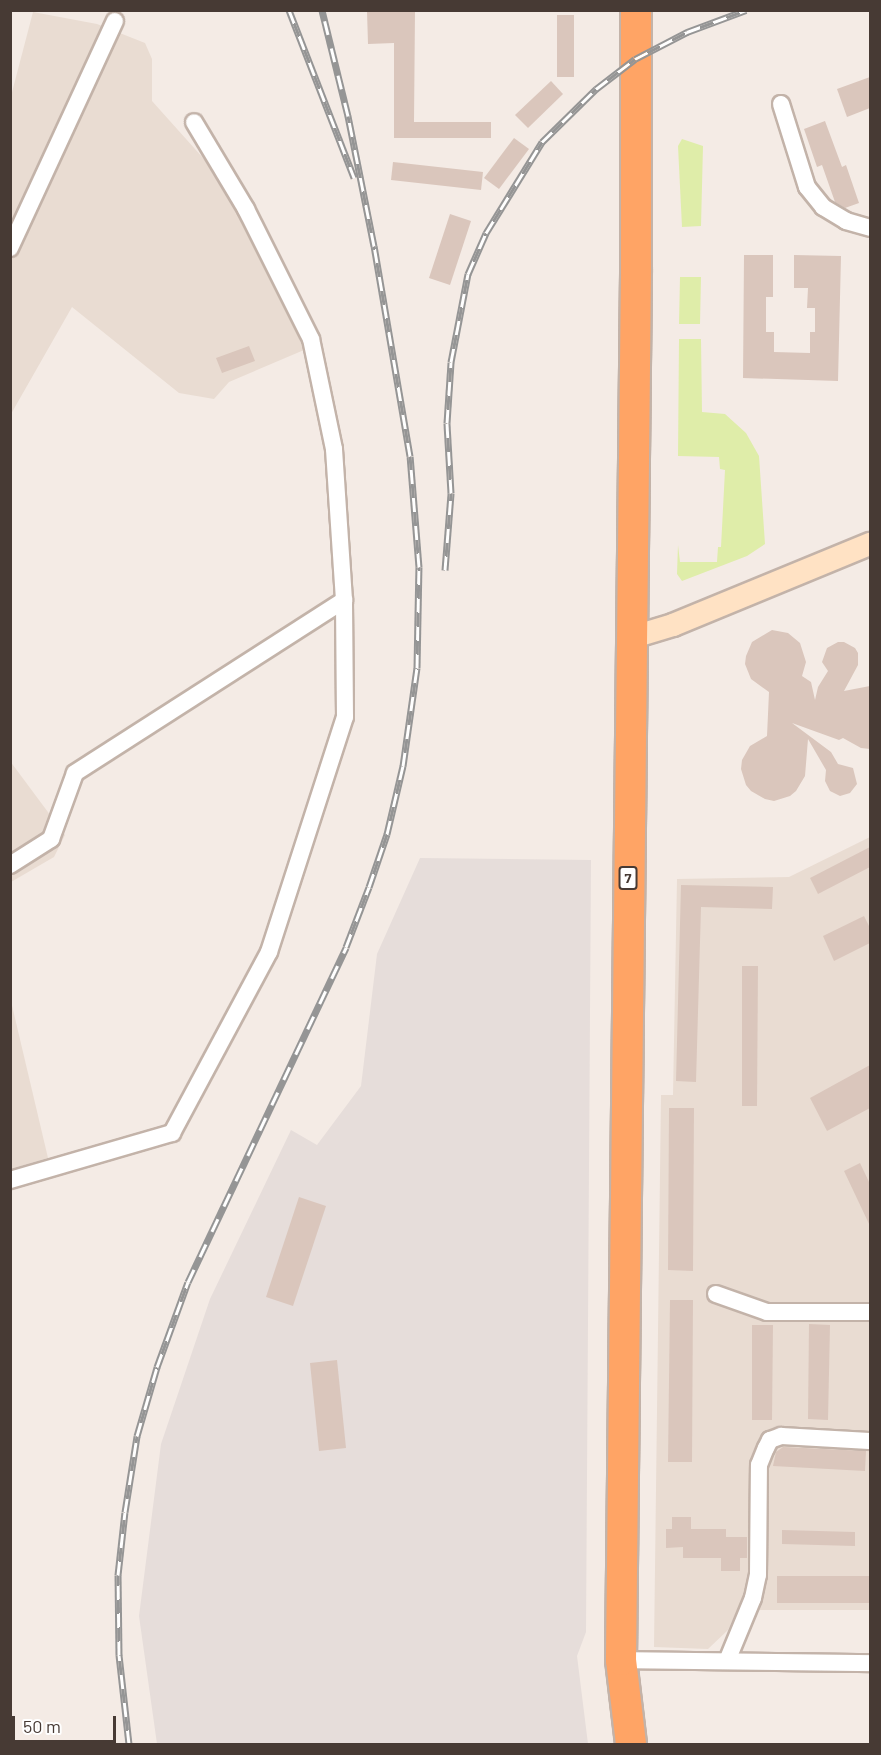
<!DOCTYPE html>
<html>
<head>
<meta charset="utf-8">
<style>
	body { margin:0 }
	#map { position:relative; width:881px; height:1755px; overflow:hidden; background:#f4ebe5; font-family:Barlow,sans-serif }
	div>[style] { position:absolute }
	.residential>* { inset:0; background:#e9dcd2 }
	.industrial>* { inset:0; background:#e6ddda }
	.green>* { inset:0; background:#dfeda9 }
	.building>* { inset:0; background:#dac6bc }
	.roads { filter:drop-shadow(2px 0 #c3b3a9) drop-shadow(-2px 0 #c3b3a9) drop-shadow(0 2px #c3b3a9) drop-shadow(0 -2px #c3b3a9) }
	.street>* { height:16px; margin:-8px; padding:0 8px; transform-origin:8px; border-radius:8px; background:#fff }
	.secondary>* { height:22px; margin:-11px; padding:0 11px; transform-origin:11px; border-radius:11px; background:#ffe2c4 }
	.highway>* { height:30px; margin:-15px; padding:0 15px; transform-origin:15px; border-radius:15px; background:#ffa465 }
	.rail>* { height:7px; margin-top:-3.5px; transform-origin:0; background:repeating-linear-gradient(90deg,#fff 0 14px,#959595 0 28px); box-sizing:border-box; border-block:2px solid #959595 }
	span { translate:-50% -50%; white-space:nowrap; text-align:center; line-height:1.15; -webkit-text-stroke:4.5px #fff; paint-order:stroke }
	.shield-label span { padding:2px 4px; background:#fff; border:2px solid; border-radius:4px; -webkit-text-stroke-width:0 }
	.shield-label { font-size:14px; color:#473a34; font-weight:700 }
	.frame { position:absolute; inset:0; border:12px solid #473a34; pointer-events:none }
	.scale { position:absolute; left:12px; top:1716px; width:104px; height:27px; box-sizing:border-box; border:3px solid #473a34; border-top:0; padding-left:8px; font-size:18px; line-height:21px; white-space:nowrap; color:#473a34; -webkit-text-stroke:4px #fff; paint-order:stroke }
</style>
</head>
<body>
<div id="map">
	<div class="residential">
		<i style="clip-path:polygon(33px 12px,97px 24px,145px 43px,152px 59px,152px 101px,212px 168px,262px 251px,304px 350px,229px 382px,214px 399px,179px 393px,72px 307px,11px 414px,11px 96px)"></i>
		<i style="clip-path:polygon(10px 761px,65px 835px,54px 857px,11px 882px)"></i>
		<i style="clip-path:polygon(870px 837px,870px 1610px,737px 1610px,728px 1630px,708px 1649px,654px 1647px,661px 1095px,673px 1095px,677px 879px,789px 877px)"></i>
		<i style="clip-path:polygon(10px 997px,48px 1158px,11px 1169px,10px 1169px)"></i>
	</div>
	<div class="industrial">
		<i style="clip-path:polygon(420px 858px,591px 860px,586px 1632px,577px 1656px,588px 1744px,157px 1744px,139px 1616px,161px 1444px,210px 1299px,291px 1130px,317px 1145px,361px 1086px,377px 954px)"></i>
	</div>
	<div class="green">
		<i style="clip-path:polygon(682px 139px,703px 146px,701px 226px,682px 227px,678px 146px)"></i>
		<i style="clip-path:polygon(680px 277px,701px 277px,700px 324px,679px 324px)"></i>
		<i style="clip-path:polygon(679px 339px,701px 339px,702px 412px,725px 414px,746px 433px,759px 456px,765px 544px,747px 556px,682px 581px,677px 574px,678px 545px,680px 562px,717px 562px,718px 547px,721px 547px,725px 470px,720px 469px,719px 457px,678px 456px)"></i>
	</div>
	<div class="building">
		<i style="clip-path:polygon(367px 11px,415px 11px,414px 122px,491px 122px,491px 138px,394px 138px,394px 43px,368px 44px)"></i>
		<i style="clip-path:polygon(557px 15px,574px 15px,574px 77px,557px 77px)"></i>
		<i style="clip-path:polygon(870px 77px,870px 108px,847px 117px,837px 89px)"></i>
		<i style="clip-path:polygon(551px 81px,563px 94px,528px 128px,515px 115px)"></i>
		<i style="clip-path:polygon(825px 121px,842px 167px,846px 165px,859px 203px,845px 208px,835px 202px,822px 165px,817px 167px,804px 129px)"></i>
		<i style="clip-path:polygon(514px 138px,529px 149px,499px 189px,484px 178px)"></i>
		<i style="clip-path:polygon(393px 162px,483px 172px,481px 190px,391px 180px)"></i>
		<i style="clip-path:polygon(450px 214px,471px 221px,450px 285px,429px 278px)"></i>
		<i style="clip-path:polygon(744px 255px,773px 255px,773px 297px,766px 297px,766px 332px,774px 332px,774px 352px,810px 353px,810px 332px,815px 332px,815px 308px,807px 308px,808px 288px,794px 288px,794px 255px,841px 256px,838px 381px,743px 378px)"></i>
		<i style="clip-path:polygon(249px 346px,255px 361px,222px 373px,216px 358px)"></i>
		<i style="clip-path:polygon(772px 630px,788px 633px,800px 643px,806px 662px,802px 676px,811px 682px,815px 700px,818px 687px,828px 671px,822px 662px,827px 648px,838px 642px,844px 642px,855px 648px,858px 653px,858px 665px,844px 691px,870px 686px,870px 749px,861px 748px,843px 738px,839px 740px,792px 723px,831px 752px,838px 764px,853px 768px,857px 784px,850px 793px,840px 796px,830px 791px,825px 781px,826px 770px,808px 739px,805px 776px,796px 791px,790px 796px,774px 801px,765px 799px,751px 791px,746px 785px,741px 769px,742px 760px,750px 746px,767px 736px,769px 692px,751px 679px,745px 664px,746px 656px,752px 642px)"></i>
		<i style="clip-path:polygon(870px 847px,870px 867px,818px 894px,810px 878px)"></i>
		<i style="clip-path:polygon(681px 885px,773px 887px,772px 909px,701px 907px,696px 1082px,676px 1081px)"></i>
		<i style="clip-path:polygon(864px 916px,870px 928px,870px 943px,834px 961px,823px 936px)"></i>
		<i style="clip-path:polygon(742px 966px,758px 966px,757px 1106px,742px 1106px)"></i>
		<i style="clip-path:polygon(870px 1065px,870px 1108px,827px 1131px,810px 1098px)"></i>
		<i style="clip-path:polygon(669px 1108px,694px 1108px,693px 1271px,668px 1270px)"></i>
		<i style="clip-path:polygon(860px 1163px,870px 1184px,870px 1226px,844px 1171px)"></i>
		<i style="clip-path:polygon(299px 1197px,326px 1206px,293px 1306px,266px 1297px)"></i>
		<i style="clip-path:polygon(670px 1300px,693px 1300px,692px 1462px,668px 1462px)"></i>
		<i style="clip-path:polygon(809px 1324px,830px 1325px,828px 1420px,808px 1419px)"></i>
		<i style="clip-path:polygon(752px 1325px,773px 1325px,772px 1420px,752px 1420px)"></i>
		<i style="clip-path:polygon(337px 1360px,346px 1448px,319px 1451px,310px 1363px)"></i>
		<i style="clip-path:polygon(783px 1447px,866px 1451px,865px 1471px,773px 1466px,776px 1452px)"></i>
		<i style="clip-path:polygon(672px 1517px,691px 1517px,691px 1529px,726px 1529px,726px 1537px,747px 1537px,747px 1558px,740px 1558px,740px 1571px,721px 1571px,721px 1558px,683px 1558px,683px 1547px,666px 1548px,666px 1529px,672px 1529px)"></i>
		<i style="clip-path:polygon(782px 1530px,855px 1532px,855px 1546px,782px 1544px)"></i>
		<i style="clip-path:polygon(777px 1576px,870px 1576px,870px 1603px,777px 1603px)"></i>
	</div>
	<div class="roads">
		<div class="street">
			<i style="left:781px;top:104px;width:87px;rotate:72.6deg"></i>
			<i style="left:807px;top:187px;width:26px;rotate:51deg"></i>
			<i style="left:823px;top:207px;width:27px;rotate:31deg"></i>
			<i style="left:846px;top:221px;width:25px;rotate:16deg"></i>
			<i style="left:10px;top:248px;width:250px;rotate:-65.2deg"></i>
			<i style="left:10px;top:865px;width:49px;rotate:-32.4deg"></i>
			<i style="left:51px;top:839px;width:70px;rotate:-70deg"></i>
			<i style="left:75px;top:773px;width:320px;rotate:-32.7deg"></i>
			<i style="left:10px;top:1180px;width:169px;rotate:-16.2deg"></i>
			<i style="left:172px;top:1133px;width:205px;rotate:-61.8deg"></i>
			<i style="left:269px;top:952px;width:247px;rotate:-72.1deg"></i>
			<i style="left:345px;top:717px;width:117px;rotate:-90.5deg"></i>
			<i style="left:344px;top:600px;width:151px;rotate:-93.8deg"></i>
			<i style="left:334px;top:449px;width:112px;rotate:-101.8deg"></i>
			<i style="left:311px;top:339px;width:145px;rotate:-116.6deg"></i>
			<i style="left:246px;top:209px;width:101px;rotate:-120.9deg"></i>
			<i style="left:716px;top:1294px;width:54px;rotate:19.4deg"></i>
			<i style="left:767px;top:1312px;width:103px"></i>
			<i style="left:621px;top:1660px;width:249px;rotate:0.7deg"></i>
			<i style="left:727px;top:1661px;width:68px;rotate:-67.6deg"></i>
			<i style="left:753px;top:1598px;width:24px;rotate:-78deg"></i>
			<i style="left:758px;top:1575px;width:110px;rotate:-89.5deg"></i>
			<i style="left:759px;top:1465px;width:18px;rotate:-68deg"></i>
			<i style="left:766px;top:1448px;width:9px;rotate:-63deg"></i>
			<i style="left:770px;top:1440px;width:12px;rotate:-20deg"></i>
			<i style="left:781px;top:1436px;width:89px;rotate:3.2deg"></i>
		</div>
		<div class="secondary">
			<i style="left:630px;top:638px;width:45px;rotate:-16.8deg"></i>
			<i style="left:673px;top:625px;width:213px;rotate:-22.4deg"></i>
		</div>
		<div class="highway">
			<i style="left:631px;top:1744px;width:85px;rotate:-96.8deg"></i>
			<i style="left:621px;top:1660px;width:1391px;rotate:-89.38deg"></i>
			<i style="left:636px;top:269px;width:259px;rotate:-90deg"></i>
		</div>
	</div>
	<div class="rail">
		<i style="left:289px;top:10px;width:180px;rotate:68.8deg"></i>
		<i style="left:445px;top:570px;width:77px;rotate:-85.5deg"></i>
		<i style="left:451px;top:493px;width:70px;rotate:-93.3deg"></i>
		<i style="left:447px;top:423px;width:61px;rotate:-86.2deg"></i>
		<i style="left:451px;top:362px;width:90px;rotate:-79.1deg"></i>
		<i style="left:468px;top:274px;width:45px;rotate:-66.3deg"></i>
		<i style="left:486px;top:233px;width:107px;rotate:-58.4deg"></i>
		<i style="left:542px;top:142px;width:76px;rotate:-44.5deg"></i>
		<i style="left:596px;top:89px;width:49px;rotate:-37.6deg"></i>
		<i style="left:635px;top:59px;width:59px;rotate:-27.4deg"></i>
		<i style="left:687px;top:32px;width:63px;rotate:-20.4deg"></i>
		<i style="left:129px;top:1744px;width:90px;rotate:-96.4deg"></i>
		<i style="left:119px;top:1655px;width:80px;rotate:-90.7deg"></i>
		<i style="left:118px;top:1575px;width:63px;rotate:-83.7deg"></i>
		<i style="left:125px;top:1512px;width:77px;rotate:-81deg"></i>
		<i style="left:137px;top:1436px;width:72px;rotate:-73.8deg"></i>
		<i style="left:157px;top:1367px;width:90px;rotate:-70deg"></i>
		<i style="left:188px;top:1282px;width:370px;rotate:-64.7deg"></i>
		<i style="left:346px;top:947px;width:64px;rotate:-69deg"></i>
		<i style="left:369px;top:887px;width:56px;rotate:-71.2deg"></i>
		<i style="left:387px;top:834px;width:70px;rotate:-76.8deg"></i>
		<i style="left:403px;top:766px;width:99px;rotate:-81.9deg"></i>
		<i style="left:417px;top:668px;width:101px;rotate:-88.9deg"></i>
		<i style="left:419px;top:567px;width:111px;rotate:-94.6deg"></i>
		<i style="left:410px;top:456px;width:213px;rotate:-99.7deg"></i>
		<i style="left:374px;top:246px;width:133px;rotate:-101.3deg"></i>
		<i style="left:348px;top:116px;width:109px;rotate:-103.8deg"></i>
	</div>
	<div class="shield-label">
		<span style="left:628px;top:878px">7</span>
	</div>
	<div class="frame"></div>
	<div class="scale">50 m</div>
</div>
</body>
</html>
